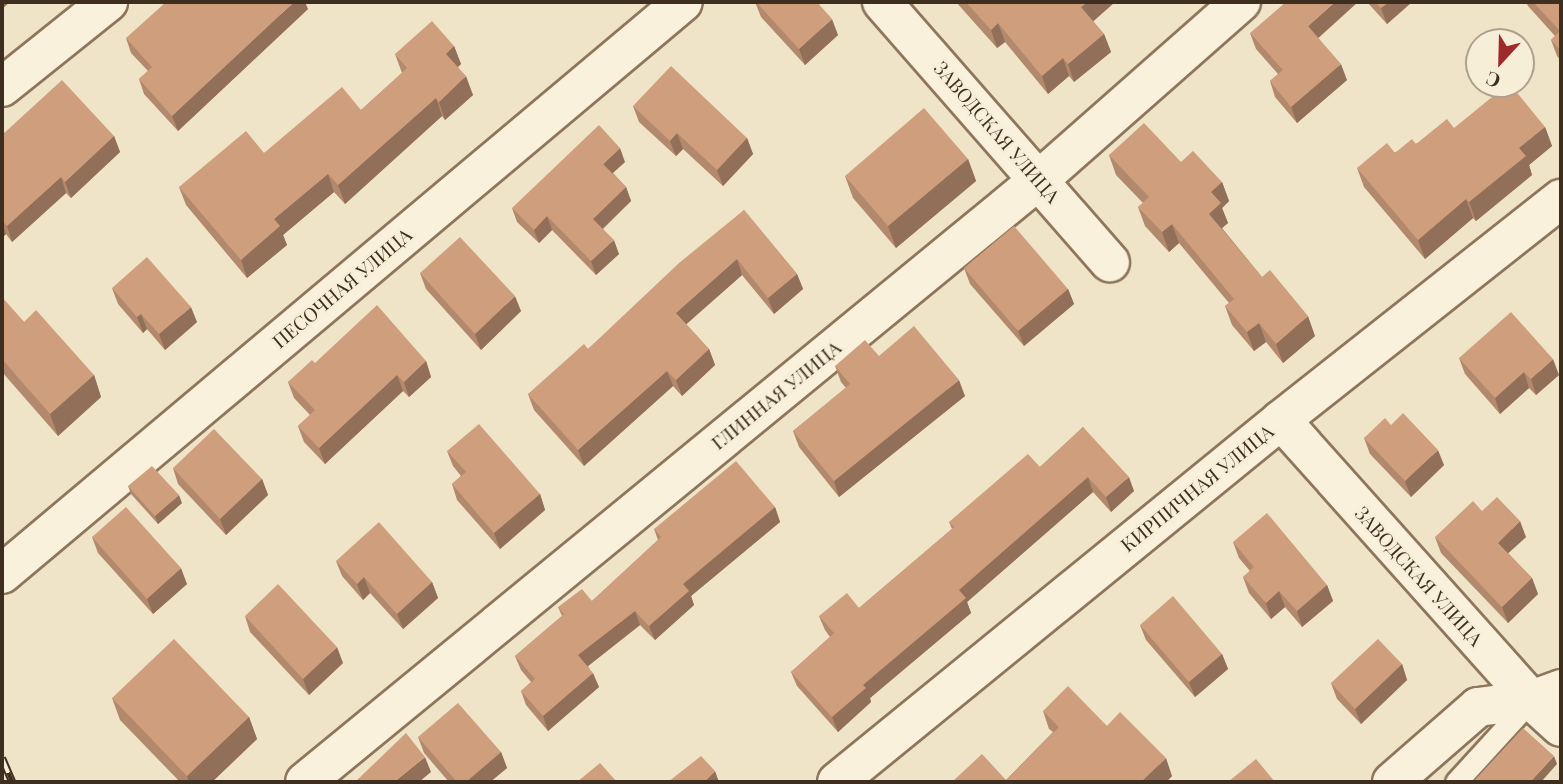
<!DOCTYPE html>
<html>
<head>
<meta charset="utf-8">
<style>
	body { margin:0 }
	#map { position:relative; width:1563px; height:784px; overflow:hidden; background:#f0e4c8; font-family:"Playfair Display",serif }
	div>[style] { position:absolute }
	.roads { filter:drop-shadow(2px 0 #8d765c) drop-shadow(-2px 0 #8d765c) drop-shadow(0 2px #8d765c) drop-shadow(0 -2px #8d765c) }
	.lane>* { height:21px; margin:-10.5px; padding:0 10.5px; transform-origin:10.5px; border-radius:10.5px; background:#faf1dc }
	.street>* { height:38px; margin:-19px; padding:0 19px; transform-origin:19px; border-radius:19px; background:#faf1dc }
	.rail>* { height:8px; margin-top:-4px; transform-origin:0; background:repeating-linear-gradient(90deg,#f7eed8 0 16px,#3d2e20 0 32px); box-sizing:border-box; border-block:2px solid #3d2e20 }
	.wall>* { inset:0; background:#b2896c }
	.shaded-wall>* { inset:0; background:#916f58 }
	.building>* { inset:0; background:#cf9f7d }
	span { translate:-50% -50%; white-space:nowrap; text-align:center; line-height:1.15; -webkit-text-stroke:5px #f7eed8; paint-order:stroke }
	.street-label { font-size:19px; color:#3d2e20 }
	.frame { position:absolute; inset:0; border:4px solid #3d2e20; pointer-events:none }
	.north { position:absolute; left:1465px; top:28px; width:70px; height:70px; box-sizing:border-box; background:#f7eed8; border:2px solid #ada18e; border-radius:50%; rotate:202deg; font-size:19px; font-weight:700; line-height:28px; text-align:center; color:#3d2e20 }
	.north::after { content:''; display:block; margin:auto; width:24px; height:32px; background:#9e2a2b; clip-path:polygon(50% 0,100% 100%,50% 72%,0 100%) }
</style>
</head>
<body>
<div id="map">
	<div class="roads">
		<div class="lane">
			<i style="left:1456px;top:782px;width:110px;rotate:-47.6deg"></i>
		</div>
		<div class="street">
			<i style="left:882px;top:2px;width:346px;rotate:48.8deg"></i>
			<i style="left:2px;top:87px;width:136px;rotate:-38.7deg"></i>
			<i style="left:1281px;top:420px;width:375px;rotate:48.2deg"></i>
			<i style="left:1531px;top:700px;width:40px;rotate:42deg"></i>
			<i style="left:2px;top:574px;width:889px;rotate:-40.03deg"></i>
			<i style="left:305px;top:782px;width:951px;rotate:-39.37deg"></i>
			<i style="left:1040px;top:179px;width:268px;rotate:-41.4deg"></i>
			<i style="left:837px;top:782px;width:573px;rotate:-39.19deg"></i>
			<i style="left:1281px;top:420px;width:357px;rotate:-38.3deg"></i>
			<i style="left:1392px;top:782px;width:114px;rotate:-41.1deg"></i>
			<i style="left:1478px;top:707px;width:53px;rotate:-7.5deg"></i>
			<i style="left:1531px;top:700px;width:32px;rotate:-20deg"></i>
		</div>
	</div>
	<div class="rail">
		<i style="left:2px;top:758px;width:26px;rotate:67deg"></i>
	</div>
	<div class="wall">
		<i style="clip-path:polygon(755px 2px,838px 35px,805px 65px,761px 17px)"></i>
		<i style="clip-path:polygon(956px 2px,1115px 2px,1093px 21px,1104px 34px,1111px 52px,1074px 82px,1069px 76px,1048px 94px,1005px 42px,997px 48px)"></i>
		<i style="clip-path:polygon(1367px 2px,1412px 2px,1387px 24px)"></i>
		<i style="clip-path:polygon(1526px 2px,1561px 2px,1561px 61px,1557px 56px,1551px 40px,1555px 36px,1528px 6px)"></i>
		<i style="clip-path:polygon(308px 9px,178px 131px,144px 94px,139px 79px,148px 71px,131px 53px,126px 38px)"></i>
		<i style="clip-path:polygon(1250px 33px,1318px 38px,1347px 80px,1297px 123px,1275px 97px,1270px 81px,1278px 74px,1256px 49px)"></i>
		<i style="clip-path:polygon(454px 46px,461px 64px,458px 67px,473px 95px,445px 120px,442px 116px,345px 204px,334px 192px,283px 235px,287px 245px,247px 278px,186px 205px,179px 187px,264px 153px,361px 110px,402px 73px,395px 54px)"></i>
		<i style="clip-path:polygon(633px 106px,747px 138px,753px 154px,723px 186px,683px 149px,676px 156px,639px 122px)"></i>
		<i style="clip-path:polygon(1545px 127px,1552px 146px,1529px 165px,1532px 175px,1476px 221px,1473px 218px,1425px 259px,1364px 187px,1357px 168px,1454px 128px)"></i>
		<i style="clip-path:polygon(2px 135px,114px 136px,120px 152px,71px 198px,66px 193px,12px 242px,6px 234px,2px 238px)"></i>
		<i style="clip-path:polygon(1109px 155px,1181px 162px,1222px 182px,1229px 201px,1222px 208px,1228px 223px,1222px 228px,1262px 277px,1315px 336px,1283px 363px,1266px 342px,1254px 351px,1232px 325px,1225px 306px,1229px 303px,1179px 243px,1169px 252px,1145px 226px,1138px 207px,1143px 203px,1116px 175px)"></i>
		<i style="clip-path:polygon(968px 159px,976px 181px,896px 248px,853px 198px,845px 176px)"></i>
		<i style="clip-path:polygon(625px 162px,613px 173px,626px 187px,631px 201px,603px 229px,619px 254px,596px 275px,552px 230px,539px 243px,517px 222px,512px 208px)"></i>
		<i style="clip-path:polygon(744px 210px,797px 274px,803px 289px,774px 314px,742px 275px,686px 324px,709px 349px,715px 365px,682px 396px,673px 386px,584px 466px,534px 410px,528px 394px,588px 349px)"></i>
		<i style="clip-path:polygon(964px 268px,1068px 289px,1074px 304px,1024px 346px,970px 284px)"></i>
		<i style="clip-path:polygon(420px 273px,521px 311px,481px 350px,426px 289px)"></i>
		<i style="clip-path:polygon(112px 288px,197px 322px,165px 350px,147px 329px,143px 333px,118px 304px)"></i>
		<i style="clip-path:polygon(2px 298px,24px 322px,94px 375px,101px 397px,58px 436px,2px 372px)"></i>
		<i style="clip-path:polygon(879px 356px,965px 396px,839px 497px,799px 447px,793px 431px,846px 388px,841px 382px,835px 366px)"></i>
		<i style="clip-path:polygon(1459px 358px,1559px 375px,1536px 395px,1529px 388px,1500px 414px,1465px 374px)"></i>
		<i style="clip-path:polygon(426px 361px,431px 377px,409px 397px,403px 391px,325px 464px,304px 442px,298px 426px,310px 415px,294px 398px,288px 382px,315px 363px)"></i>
		<i style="clip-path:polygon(1391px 425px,1444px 465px,1411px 497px,1370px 454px,1364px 438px)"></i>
		<i style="clip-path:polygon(1083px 427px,1134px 491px,1111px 512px,1093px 492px,967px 602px,971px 613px,870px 698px,871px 702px,838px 732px,797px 686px,791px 672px,830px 637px,825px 630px,819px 616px,859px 608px,952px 529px,949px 522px,1040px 467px)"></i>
		<i style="clip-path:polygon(447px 451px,540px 494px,545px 510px,500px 549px,457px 500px,452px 484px,461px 476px,453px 466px)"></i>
		<i style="clip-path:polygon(173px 468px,262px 479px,268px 495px,226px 535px,178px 484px)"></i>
		<i style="clip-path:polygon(128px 486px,182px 503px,158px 524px,131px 494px)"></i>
		<i style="clip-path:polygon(775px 507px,780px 522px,691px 596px,694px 605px,655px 640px,640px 625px,588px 666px,599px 687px,548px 731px,526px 705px,521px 691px,531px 682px,521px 670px,515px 656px,562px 616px,558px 607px,592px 601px,658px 540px,654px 529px)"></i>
		<i style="clip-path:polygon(1482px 511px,1526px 537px,1508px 553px,1532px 578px,1538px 594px,1508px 623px,1441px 553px,1435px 537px)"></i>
		<i style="clip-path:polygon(92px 537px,187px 584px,153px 614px,98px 553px)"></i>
		<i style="clip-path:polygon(1233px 542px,1327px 585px,1333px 601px,1302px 627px,1285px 607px,1271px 619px,1249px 593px,1243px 577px,1250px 571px,1239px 558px)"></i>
		<i style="clip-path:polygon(336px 561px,432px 582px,438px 598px,403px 629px,370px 593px,363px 600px,342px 576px)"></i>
		<i style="clip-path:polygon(245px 616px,343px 663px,309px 695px,250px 632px)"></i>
		<i style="clip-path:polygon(1140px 625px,1222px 654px,1228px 669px,1195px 697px,1146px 640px)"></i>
		<i style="clip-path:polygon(1402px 664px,1407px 680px,1361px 724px,1337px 699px,1331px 683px)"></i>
		<i style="clip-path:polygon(112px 698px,249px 717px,257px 739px,212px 782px,180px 782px,120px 720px)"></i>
		<i style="clip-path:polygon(1043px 711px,1107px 726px,1172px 776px,1166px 782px,954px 782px,953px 781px,1006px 780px,1053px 732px,1049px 729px)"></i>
		<i style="clip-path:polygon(418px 737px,501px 752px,507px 768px,490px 782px,449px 782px,424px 753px)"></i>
	</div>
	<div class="shaded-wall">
		<i style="clip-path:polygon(2px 2px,10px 2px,2px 9px)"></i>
		<i style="clip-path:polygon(294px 2px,305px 2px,308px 9px,178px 131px,172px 116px)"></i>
		<i style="clip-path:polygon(1088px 2px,1115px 2px,1088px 26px,1081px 7px)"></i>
		<i style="clip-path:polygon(1335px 2px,1358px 2px,1314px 42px,1308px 26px)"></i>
		<i style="clip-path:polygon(1389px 2px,1412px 2px,1387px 24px,1381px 8px)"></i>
		<i style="clip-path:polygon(832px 19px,838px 35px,805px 65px,799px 49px)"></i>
		<i style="clip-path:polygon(998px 23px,1005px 42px,997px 48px,991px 30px)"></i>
		<i style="clip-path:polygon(1104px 34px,1111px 52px,1074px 82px,1068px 64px)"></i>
		<i style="clip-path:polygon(454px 46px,461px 64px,452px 72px,446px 54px)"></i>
		<i style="clip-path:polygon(1063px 58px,1069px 76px,1048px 94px,1042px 76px)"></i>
		<i style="clip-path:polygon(1341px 64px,1347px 80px,1297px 123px,1291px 107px)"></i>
		<i style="clip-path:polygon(466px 76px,473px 95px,445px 120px,439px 102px)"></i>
		<i style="clip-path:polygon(436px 98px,442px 116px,345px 204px,338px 185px)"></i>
		<i style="clip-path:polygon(1545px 127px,1552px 146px,1529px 165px,1532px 175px,1476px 221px,1469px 202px,1519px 148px)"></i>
		<i style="clip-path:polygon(677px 133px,683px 149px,676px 156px,670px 141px)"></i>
		<i style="clip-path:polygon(114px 136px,120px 152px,71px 198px,65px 182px)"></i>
		<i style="clip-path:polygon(747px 138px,753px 154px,723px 186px,717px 170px)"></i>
		<i style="clip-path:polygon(620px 148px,625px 162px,608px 177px,603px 164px)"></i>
		<i style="clip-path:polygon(968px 159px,976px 181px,896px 248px,888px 226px)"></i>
		<i style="clip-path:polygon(328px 174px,334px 192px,283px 235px,287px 245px,247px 278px,241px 260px,274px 219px)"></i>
		<i style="clip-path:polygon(61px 177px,66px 193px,12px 242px,7px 226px)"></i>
		<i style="clip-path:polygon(1222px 182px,1229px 201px,1222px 208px,1228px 223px,1216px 233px,1209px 214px,1211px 192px)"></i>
		<i style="clip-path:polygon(626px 187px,631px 201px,598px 233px,593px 219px)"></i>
		<i style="clip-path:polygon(1466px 199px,1473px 218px,1425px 259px,1418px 240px)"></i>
		<i style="clip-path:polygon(547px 216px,552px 230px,539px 243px,534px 230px)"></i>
		<i style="clip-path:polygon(2px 222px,6px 234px,2px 238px)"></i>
		<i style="clip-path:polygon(1172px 224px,1179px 243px,1169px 252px,1162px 232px)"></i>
		<i style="clip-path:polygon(614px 240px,619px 254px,596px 275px,591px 261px)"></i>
		<i style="clip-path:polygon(737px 259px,742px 275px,681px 329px,676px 313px)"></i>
		<i style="clip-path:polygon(797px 274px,803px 289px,774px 314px,768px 298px)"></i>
		<i style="clip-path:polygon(1068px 289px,1074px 304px,1024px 346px,1018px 331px)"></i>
		<i style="clip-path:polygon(515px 296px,521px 311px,481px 350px,475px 334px)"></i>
		<i style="clip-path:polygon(191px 307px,197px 322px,165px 350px,159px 334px)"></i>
		<i style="clip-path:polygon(141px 314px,147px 329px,143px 333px,137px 317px)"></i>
		<i style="clip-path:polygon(1308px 316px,1315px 336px,1283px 363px,1276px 344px)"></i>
		<i style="clip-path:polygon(1259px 323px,1266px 342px,1254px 351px,1247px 332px)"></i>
		<i style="clip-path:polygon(709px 349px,715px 365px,682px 396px,676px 380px)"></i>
		<i style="clip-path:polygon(1553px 359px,1559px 375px,1536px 395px,1531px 379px)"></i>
		<i style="clip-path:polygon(426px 361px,431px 377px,409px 397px,404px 382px)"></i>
		<i style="clip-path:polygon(667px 371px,673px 386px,584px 466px,578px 450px)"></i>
		<i style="clip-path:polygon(1524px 372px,1529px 388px,1500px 414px,1495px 398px)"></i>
		<i style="clip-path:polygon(94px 375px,101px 397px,58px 436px,50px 414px)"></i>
		<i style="clip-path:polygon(397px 375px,403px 391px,325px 464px,319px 448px)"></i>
		<i style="clip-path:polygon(959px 380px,965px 396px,839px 497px,834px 481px)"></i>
		<i style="clip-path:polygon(1438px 450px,1444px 465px,1411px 497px,1405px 481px)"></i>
		<i style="clip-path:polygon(1088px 477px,1093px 492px,967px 602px,971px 613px,870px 698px,871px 702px,838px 732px,832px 717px,863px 685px,959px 590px)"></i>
		<i style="clip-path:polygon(1129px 477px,1134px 491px,1111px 512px,1106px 497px)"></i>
		<i style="clip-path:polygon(262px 479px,268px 495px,226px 535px,220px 519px)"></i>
		<i style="clip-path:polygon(540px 494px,545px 510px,500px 549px,494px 533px)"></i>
		<i style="clip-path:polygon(179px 495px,182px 503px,158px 524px,155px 516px)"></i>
		<i style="clip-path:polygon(775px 507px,780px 522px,691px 596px,694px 605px,655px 640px,649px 626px,683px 584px)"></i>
		<i style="clip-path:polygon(1520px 521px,1526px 537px,1503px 558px,1498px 543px)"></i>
		<i style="clip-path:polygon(181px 568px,187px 584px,153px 614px,147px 599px)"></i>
		<i style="clip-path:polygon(364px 577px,370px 593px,363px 600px,357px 584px)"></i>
		<i style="clip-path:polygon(1532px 578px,1538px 594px,1508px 623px,1502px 607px)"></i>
		<i style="clip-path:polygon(432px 582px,438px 598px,403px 629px,397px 614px)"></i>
		<i style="clip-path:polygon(1327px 585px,1333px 601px,1302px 627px,1297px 611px)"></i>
		<i style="clip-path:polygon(1279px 591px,1285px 607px,1271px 619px,1266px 603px)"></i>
		<i style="clip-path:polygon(635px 611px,640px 625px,583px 670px,578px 655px)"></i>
		<i style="clip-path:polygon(337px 647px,343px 663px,309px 695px,303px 679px)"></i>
		<i style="clip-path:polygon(1222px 654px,1228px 669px,1195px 697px,1189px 682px)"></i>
		<i style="clip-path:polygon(1402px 664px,1407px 680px,1361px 724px,1355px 709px)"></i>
		<i style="clip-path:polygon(593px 673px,599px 687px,548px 731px,543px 716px)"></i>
		<i style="clip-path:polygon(249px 717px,257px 739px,212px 782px,189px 782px,187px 776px)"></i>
		<i style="clip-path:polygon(501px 752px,507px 768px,490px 782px,466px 782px)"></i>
		<i style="clip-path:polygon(1554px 756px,1557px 764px,1541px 782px,1530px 782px)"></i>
		<i style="clip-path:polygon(425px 757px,431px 772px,419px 782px,394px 782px)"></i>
		<i style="clip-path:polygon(1166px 758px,1172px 776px,1166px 782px,1141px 782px)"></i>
		<i style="clip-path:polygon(715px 771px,719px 782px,704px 782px)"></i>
	</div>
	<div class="building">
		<i style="clip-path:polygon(166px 2px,294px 2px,172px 116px,139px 79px,152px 67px,126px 38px)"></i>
		<i style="clip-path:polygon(756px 2px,817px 2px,832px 19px,799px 49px)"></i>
		<i style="clip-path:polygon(966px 2px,1088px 2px,1081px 7px,1104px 34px,1068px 64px,1063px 58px,1042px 76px,998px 23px,991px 30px)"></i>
		<i style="clip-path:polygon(1286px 2px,1335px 2px,1308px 26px,1341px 64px,1291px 107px,1270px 81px,1283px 70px,1250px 33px)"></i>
		<i style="clip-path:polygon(1375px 2px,1389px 2px,1381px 8px)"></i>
		<i style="clip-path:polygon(1533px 2px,1561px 2px,1561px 51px,1551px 40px,1560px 31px)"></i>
		<i style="clip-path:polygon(432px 21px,454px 46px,446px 54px,466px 76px,439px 102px,436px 98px,338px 185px,328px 174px,274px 219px,280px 226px,241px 260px,179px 187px,246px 131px,264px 153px,342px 87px,361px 110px,407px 68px,395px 54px)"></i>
		<i style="clip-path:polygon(671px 66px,747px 138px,717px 170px,677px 133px,670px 141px,633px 106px)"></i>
		<i style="clip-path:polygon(62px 80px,114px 136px,65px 182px,61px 177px,7px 226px,2px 220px,2px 135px)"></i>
		<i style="clip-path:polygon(1508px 84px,1510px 84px,1545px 127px,1519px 148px,1526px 156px,1469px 202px,1466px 199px,1418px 240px,1357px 168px,1387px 143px,1395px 153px,1412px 139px,1416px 144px,1447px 119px,1454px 128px)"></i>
		<i style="clip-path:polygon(924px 108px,968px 159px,888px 226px,845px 176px)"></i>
		<i style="clip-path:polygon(1144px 123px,1181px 162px,1193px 151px,1222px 182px,1211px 192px,1221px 203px,1209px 214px,1262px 277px,1270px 270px,1308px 316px,1276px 344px,1259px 323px,1247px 332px,1225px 306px,1234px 299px,1172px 224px,1162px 232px,1138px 207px,1149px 197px,1109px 155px)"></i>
		<i style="clip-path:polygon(599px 125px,620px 148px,603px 164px,626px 187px,593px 219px,614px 240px,591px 261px,547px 216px,534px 230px,512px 208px)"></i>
		<i style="clip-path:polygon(744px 210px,797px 274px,768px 298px,737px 259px,676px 313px,709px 349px,676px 380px,667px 371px,578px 450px,528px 394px,584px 344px,588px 349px,679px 263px)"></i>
		<i style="clip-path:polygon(1014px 226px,1068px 289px,1018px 331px,964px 268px)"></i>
		<i style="clip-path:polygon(460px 237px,515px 296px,475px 334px,420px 273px)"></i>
		<i style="clip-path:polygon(147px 257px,191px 307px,159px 334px,141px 314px,137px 317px,112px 288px)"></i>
		<i style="clip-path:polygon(2px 297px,24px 322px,36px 310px,94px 375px,50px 414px,2px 359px)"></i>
		<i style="clip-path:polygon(377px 305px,426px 361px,404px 382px,397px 375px,319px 448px,298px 426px,315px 410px,288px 382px,312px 360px,315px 363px)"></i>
		<i style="clip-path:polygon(1511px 312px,1553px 359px,1531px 379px,1524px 372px,1495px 398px,1459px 358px)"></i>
		<i style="clip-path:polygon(914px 326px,959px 380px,834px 481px,793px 431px,850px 384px,835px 366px,865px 340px,879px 356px)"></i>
		<i style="clip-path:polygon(1403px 413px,1438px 450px,1405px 481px,1364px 438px,1385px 418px,1391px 425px)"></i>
		<i style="clip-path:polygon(479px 424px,540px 494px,494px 533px,452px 484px,466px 472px,447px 451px)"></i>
		<i style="clip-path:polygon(1083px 427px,1129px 477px,1106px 497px,1088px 477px,959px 590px,966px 598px,863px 685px,866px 688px,832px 717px,791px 672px,834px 633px,819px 616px,847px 593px,859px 608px,954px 527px,949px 522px,1028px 454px,1040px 467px)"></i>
		<i style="clip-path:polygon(214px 429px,262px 479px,220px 519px,173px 468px)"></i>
		<i style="clip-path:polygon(736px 461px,775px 507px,683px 584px,689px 591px,649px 626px,635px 611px,578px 655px,593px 673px,543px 716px,521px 691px,535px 679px,515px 656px,564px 614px,558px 607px,582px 589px,592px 601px,661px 537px,654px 529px)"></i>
		<i style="clip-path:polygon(152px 466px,179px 495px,155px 516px,128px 486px)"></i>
		<i style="clip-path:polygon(1497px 497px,1520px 521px,1498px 543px,1532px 578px,1502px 607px,1435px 537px,1473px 501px,1482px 511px)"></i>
		<i style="clip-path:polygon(126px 507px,181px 568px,147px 599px,92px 537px)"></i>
		<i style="clip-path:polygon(1267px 513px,1327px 585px,1297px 611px,1279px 591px,1266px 603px,1243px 577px,1254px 567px,1233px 542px)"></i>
		<i style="clip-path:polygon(379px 522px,432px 582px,397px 614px,364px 577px,357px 584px,336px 561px)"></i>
		<i style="clip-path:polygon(278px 584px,337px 647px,303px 679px,245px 616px)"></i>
		<i style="clip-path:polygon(1173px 596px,1222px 654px,1189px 682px,1140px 625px)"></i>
		<i style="clip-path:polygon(174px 639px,249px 717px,187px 776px,112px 698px)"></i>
		<i style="clip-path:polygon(1378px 639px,1402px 664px,1355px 709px,1331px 683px)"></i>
		<i style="clip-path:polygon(1068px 686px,1107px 726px,1120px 712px,1166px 758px,1141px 782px,955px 782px,953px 781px,982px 754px,1006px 780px,1059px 727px,1043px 711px)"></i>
		<i style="clip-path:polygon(458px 703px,501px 752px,466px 782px,457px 782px,418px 737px)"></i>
		<i style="clip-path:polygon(1523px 728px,1554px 756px,1530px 782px,1473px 782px)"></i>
		<i style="clip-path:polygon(406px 733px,425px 757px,394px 782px,355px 782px)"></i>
		<i style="clip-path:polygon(701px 756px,715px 771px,704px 782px,668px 782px)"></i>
		<i style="clip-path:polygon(1256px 759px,1275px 782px,1228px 782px)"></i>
		<i style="clip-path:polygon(600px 763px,617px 782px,577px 782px)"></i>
	</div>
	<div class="street-label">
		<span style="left:997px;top:132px;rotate:49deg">ЗАВОДСКАЯ УЛИЦА</span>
		<span style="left:342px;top:288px;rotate:-40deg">ПЕСОЧНАЯ УЛИЦА</span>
		<span style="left:776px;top:395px;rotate:-39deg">ГЛИННАЯ УЛИЦА</span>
		<span style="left:1197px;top:488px;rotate:-39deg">КИРПИЧНАЯ УЛИЦА</span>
		<span style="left:1419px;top:576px;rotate:48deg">ЗАВОДСКАЯ УЛИЦА</span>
	</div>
	<div class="frame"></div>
	<div class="north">С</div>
</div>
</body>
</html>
